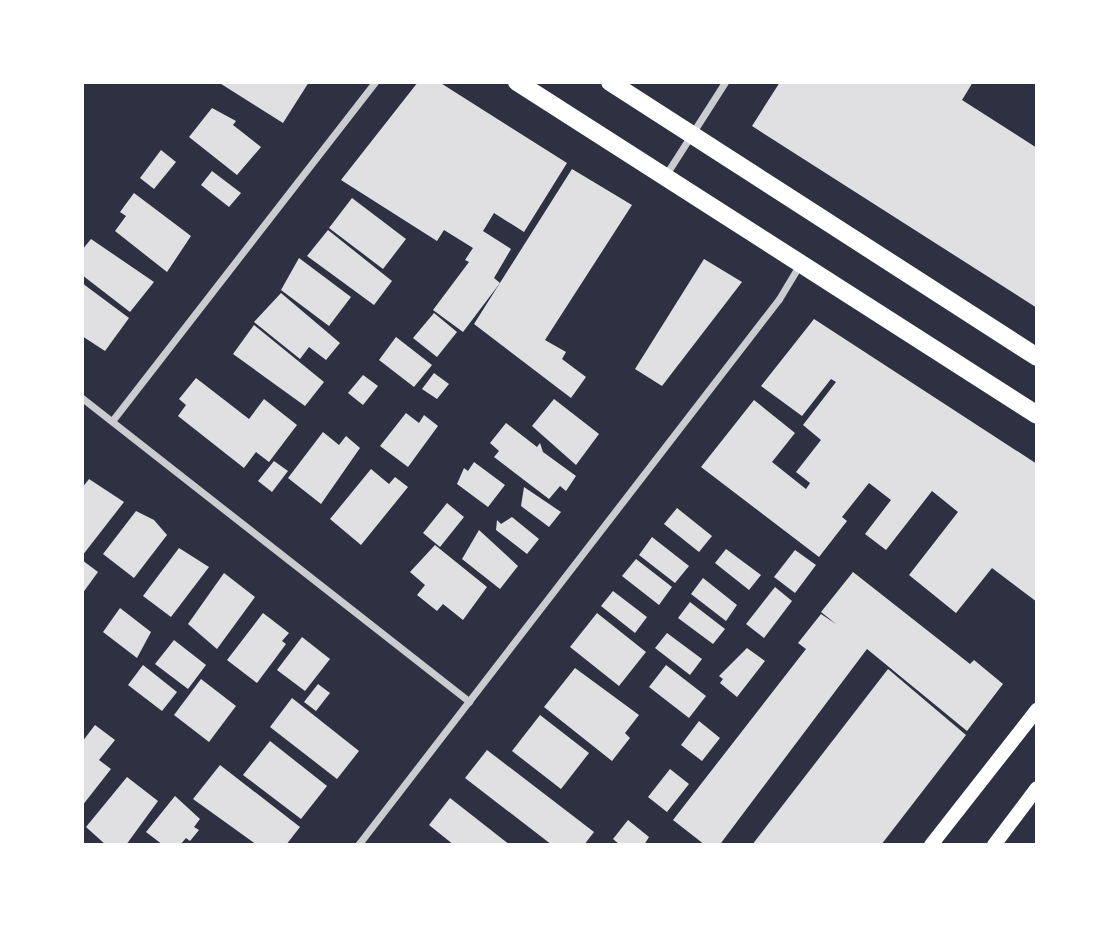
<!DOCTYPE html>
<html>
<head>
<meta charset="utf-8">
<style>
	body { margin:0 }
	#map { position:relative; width:1119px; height:927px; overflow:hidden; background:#2d3142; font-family:Mulish,sans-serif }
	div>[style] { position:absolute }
	.building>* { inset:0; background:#e0e0e3 }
	.minor>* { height:7px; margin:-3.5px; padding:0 3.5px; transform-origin:3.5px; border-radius:3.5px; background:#caccd0 }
	.secondary>* { height:14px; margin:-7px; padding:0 7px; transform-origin:7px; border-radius:7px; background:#fff }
	.primary>* { height:18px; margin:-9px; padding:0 9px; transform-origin:9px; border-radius:9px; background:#fff }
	span { translate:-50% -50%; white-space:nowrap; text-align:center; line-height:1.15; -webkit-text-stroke:5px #fff; paint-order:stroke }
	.frame { position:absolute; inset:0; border:84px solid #fff; pointer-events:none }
</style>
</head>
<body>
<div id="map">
	<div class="building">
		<i style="clip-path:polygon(218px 82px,309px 82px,283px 123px)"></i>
		<i style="clip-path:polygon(418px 82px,439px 82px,567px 163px,524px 232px,494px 213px,483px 231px,511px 249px,494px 278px,500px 283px,463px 332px,433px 310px,469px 262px,465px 260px,473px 248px,444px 230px,437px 241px,341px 180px)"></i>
		<i style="clip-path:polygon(780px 82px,973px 82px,962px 100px,1037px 148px,1037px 308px,752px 126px)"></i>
		<i style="clip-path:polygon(212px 108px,236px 121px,233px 125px,261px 147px,237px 175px,189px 137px)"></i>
		<i style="clip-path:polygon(161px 150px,176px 162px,154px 189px,140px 178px)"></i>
		<i style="clip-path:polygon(572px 169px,632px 205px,545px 340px,566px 352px,562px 359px,586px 377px,571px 398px,474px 324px)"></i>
		<i style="clip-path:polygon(212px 171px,241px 193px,229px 207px,201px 185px)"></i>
		<i style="clip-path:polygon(134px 193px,191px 236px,167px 272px,115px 231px,126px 216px,120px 212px)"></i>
		<i style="clip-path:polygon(352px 198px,406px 239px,383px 269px,329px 228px)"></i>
		<i style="clip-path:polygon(328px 230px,392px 281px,374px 305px,307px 256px)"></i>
		<i style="clip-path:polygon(91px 239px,154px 282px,130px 312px,82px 275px,82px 250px)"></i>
		<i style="clip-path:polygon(299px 258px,351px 297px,329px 326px,281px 290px)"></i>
		<i style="clip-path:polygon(704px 259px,742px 282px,662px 386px,635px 369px)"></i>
		<i style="clip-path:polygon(82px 283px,129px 318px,105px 351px,82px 336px)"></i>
		<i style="clip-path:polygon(281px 293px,340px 343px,326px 360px,309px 347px,300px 359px,254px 322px)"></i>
		<i style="clip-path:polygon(434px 313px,457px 332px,437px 357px,413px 338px)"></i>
		<i style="clip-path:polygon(814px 319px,1037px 464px,1037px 602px,992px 568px,956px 613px,909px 575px,958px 512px,932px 491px,886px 550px,865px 534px,891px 500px,869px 483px,842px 517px,847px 521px,819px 557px,701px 467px,754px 400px,795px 433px,772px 462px,806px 489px,810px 483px,796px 472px,821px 440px,803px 425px,836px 382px,831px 379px,802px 416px,761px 386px)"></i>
		<i style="clip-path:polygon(254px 325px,324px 382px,305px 406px,233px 354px)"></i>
		<i style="clip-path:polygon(396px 337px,432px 365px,414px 387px,379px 360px)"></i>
		<i style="clip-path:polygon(434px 373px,449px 384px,437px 399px,422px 389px)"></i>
		<i style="clip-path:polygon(363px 375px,378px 386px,363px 405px,348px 393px)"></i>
		<i style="clip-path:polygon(196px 378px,249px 419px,264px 399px,297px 425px,269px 462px,256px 452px,244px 468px,178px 416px,186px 405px,179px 399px)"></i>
		<i style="clip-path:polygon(554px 399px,599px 434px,576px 465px,532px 426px)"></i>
		<i style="clip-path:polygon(406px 413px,419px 423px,424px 415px,438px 426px,408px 467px,380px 446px)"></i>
		<i style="clip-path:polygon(506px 423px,537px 447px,540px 443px,543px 452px,576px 476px,566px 491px,560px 486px,549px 499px,494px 457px,499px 451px,490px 443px)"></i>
		<i style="clip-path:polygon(323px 432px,339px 445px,346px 436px,360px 448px,321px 504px,288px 478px)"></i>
		<i style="clip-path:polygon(274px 461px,288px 471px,272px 492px,258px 481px)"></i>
		<i style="clip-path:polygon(474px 462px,505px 485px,488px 507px,457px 484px,464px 468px,468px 471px)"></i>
		<i style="clip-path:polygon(371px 469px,389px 484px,395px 477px,408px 487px,361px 545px,330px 519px)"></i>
		<i style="clip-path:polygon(89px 479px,124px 502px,82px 556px,82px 488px)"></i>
		<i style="clip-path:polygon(524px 487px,561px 512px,549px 527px,521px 506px)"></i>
		<i style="clip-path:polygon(447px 503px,464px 517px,440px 547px,423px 533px)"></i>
		<i style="clip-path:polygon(677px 508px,712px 536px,699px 552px,664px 524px)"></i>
		<i style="clip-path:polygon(136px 511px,154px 520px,167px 535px,134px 578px,103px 554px)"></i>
		<i style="clip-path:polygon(512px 517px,539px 539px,527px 554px,496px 530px,497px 520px,501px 524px)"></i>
		<i style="clip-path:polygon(479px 530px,518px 566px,500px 589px,462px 559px)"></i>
		<i style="clip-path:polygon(652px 537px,689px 566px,675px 583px,639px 555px)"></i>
		<i style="clip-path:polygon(435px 545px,487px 587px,463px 620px,443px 604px,437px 611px,417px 595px,425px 585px,410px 572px)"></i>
		<i style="clip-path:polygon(179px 548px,209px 567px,171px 617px,143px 596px)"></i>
		<i style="clip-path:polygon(726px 549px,761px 575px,749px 590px,715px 563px)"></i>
		<i style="clip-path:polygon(795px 550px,816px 565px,795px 593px,774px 577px)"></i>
		<i style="clip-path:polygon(636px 559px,672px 587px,659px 605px,622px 576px)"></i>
		<i style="clip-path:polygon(82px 560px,98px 572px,82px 594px)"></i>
		<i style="clip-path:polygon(853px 572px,970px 664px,974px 660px,1003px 684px,967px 731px,867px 649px,721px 843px,705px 845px,673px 820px,806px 649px,798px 643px,821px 614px,836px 624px,821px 612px)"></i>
		<i style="clip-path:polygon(224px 573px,255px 597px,217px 649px,188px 624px)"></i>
		<i style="clip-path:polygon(703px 578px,737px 605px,726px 621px,691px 594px)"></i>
		<i style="clip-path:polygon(775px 587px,792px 601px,764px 638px,746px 624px)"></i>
		<i style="clip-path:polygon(613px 591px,647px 617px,635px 633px,601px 606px)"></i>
		<i style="clip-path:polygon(690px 602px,725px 629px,713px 644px,678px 618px)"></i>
		<i style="clip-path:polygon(120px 608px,151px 632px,137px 658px,103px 632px)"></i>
		<i style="clip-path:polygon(263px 613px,289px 633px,282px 641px,286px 644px,257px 683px,227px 660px)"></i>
		<i style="clip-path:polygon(597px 613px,646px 652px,619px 686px,570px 647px)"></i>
		<i style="clip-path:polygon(667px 633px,702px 659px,690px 675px,655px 648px)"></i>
		<i style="clip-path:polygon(302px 637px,330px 659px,305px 691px,277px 670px)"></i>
		<i style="clip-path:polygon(174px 640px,206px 665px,188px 689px,155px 664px)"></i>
		<i style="clip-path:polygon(747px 648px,765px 661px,737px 697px,720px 683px,723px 679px,719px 676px)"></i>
		<i style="clip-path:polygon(143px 665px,177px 692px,162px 711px,128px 685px)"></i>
		<i style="clip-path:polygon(666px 665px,706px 696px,689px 718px,649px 687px)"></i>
		<i style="clip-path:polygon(575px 668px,639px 715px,625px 733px,630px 738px,612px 761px,544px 707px)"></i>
		<i style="clip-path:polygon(888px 669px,966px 735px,881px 845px,752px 845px)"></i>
		<i style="clip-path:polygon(201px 679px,236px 706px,209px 742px,174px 715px)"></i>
		<i style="clip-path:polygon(318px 684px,330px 693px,316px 711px,304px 702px)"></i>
		<i style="clip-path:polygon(292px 698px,359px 751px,337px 779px,270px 727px)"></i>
		<i style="clip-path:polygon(540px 715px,589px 753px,561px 789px,512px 751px)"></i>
		<i style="clip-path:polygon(699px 721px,720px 738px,702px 761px,681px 745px)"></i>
		<i style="clip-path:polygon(95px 725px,115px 740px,99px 760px,111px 769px,82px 806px,82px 742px)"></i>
		<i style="clip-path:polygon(270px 741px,327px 786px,301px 819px,243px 775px)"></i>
		<i style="clip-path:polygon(487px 750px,594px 832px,584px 845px,552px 845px,465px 778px)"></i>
		<i style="clip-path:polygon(220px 765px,300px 827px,286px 845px,257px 845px,193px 799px)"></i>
		<i style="clip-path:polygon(670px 769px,689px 784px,667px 812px,648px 797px)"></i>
		<i style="clip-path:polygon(127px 777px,158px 801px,126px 845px,106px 845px,86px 827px)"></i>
		<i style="clip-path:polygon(175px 796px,200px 819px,194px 827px,199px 830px,190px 841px,186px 838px,180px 845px,163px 845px,146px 832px)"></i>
		<i style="clip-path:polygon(450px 798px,510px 845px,454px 845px,429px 825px)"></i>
		<i style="clip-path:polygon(628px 820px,649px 837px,644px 845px,620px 845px,613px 839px)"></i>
	</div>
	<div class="minor">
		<i style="left:665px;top:176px;width:112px;rotate:-57.4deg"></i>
		<i style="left:82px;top:398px;width:492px;rotate:38.1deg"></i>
		<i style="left:112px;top:421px;width:429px;rotate:-52.2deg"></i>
		<i style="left:358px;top:845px;width:689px;rotate:-52.37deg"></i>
		<i style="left:779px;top:299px;width:41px;rotate:-59deg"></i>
	</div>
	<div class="secondary">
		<i style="left:931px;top:845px;width:172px;rotate:-51.9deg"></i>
		<i style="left:994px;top:845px;width:71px;rotate:-53deg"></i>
	</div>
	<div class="primary">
		<i style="left:517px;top:82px;width:617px;rotate:32.63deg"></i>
		<i style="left:610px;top:82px;width:508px;rotate:32.78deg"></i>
	</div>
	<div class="frame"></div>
</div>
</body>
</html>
